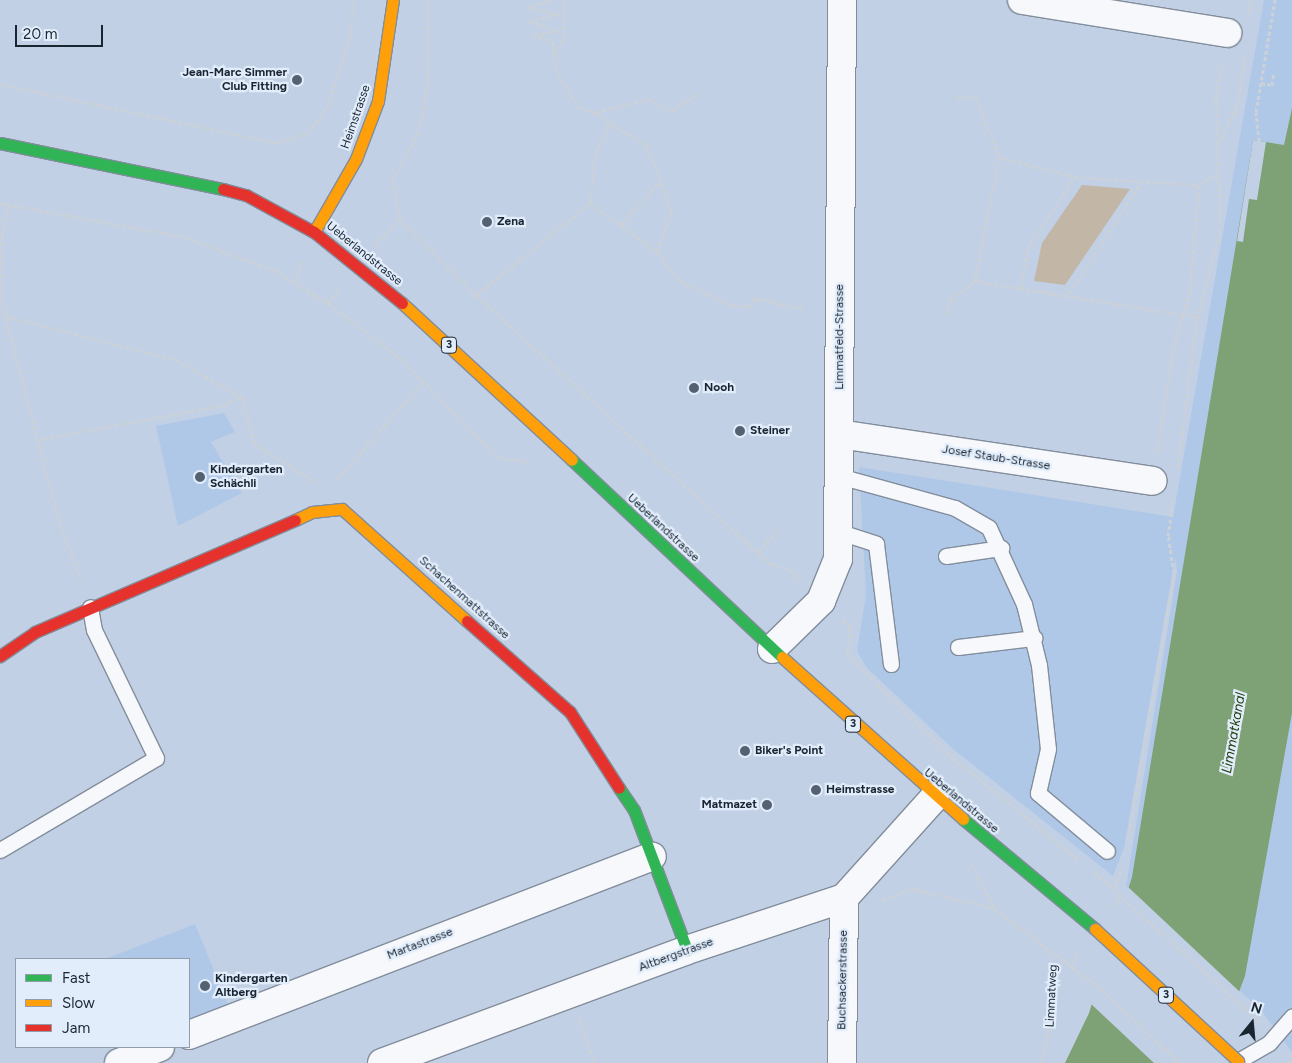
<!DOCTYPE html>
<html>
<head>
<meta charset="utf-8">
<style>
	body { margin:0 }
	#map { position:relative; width:1292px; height:1063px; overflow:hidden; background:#c1d0e4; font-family:Figtree,sans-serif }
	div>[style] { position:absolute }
	.built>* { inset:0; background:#b0c8e8 }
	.green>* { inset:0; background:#c2b6a6 }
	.water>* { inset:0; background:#7ea276 }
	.pier>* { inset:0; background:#c1d0e4 }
	.path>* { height:3px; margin-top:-1.5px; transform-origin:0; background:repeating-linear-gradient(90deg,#ccd1d7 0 4px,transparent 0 6.5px) }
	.roads { filter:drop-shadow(1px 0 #828d9c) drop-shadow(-1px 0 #828d9c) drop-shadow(0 1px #828d9c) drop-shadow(0 -1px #828d9c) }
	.lane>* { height:15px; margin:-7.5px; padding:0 7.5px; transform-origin:7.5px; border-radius:7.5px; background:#f6f8fb }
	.street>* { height:28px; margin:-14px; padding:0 14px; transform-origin:14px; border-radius:14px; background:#f6f8fb }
	.fast>* { height:11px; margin:-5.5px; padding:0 5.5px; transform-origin:5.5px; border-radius:5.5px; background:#30b455 }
	.slow>* { height:11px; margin:-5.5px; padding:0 5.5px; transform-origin:5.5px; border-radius:5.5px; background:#ff9f0a }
	.jam>* { height:11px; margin:-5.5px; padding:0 5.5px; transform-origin:5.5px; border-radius:5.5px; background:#e5322d }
	.bridges { filter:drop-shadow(1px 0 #828d9c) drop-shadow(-1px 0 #828d9c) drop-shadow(0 1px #828d9c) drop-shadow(0 -1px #828d9c) }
	.slow-bridge>* { height:11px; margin:-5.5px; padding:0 5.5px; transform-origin:5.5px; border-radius:5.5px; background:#ff9f0a }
	.dots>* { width:14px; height:14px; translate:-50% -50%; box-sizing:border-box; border:2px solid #e2edfc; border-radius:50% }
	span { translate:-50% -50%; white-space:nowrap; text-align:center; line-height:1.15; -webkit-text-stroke:4.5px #e2edfc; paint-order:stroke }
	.shield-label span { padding:1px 4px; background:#e2edfc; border:1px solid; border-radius:4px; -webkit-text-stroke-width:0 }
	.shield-label { font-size:11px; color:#1a2532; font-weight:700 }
	.poi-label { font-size:12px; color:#1a2532; font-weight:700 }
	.right { translate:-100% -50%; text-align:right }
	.left { translate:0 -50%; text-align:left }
	.street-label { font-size:12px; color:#1a2532 }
	.water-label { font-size:14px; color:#22410c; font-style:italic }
	.legend { position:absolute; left:15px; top:958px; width:175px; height:90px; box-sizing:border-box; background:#e2edfc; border:1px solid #929dab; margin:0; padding:6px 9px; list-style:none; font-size:15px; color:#1a2532 }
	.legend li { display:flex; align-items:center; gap:10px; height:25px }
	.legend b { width:25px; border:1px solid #929dab }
	.north { position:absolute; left:1227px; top:998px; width:50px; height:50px; -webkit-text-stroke:4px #e2edfc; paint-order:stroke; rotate:17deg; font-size:14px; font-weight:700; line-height:20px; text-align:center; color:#1a2532 }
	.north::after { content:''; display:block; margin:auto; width:18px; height:22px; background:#1a2532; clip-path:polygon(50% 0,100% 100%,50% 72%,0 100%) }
	.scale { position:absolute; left:15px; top:25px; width:88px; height:22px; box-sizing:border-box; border:2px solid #1a2532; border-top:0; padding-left:6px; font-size:15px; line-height:18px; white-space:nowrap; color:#1a2532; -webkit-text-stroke:4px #e2edfc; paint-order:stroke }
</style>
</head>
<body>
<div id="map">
	<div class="built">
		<i style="clip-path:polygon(1264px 0,1292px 0,1292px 1052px,1261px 1010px,1126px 887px,1177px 571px,1175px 559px,1124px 848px,1113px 876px,952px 748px,867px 668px,857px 651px,866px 595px,859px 467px,1173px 517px)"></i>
		<i style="clip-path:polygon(224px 413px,235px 432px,211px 442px,242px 493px,178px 526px,156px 426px)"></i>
		<i style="clip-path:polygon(195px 924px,231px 1012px,189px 1029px,189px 959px,105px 959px)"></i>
	</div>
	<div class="green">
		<i style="clip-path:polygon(1082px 185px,1130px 189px,1065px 285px,1034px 281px,1042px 243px)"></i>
	</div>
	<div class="water">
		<i style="clip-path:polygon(1292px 108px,1292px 713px,1245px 976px,1212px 1063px,1065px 1063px,1089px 1013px,1132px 877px,1253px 140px,1284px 145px)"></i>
	</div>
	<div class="pier">
		<i style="clip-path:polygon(1253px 140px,1266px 142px,1257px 200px,1249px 199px,1243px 242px,1237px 241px)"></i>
		<i style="clip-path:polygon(1127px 886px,1241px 993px,1215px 1063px,1154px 1063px,1090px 1003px)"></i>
	</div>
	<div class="path">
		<i style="left:428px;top:0;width:93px;rotate:90.6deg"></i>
		<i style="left:427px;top:93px;width:40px;rotate:102deg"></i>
		<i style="left:419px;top:132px;width:54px;rotate:119deg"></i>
		<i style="left:393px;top:179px;width:41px;rotate:80.1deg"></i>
		<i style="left:400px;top:219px;width:107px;rotate:45deg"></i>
		<i style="left:476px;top:295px;width:399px;rotate:42.4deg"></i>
		<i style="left:771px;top:564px;width:20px;rotate:15deg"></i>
		<i style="left:790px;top:569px;width:15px;rotate:48deg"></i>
		<i style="left:553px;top:0;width:28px;rotate:165deg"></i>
		<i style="left:526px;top:7px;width:33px;rotate:12deg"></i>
		<i style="left:558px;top:14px;width:30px;rotate:166deg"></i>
		<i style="left:529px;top:21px;width:31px;rotate:19deg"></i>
		<i style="left:558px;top:31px;width:25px;rotate:171deg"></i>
		<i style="left:533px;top:35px;width:21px;rotate:19deg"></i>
		<i style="left:553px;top:42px;width:12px;rotate:85deg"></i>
		<i style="left:564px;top:0;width:41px;rotate:91.4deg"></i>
		<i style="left:563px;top:41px;width:17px;rotate:123deg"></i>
		<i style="left:554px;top:55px;width:18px;rotate:77deg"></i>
		<i style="left:558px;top:73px;width:40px;rotate:58deg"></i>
		<i style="left:579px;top:107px;width:17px;rotate:21deg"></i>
		<i style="left:595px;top:113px;width:62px;rotate:32.4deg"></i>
		<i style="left:647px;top:146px;width:70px;rotate:69deg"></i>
		<i style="left:672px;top:211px;width:44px;rotate:110.1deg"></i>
		<i style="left:1249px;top:0;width:14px;rotate:86deg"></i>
		<i style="left:1261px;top:83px;width:11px;rotate:10deg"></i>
		<i style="left:1272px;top:85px;width:12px;rotate:-81deg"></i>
		<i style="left:0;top:84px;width:283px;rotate:12deg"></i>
		<i style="left:277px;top:143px;width:33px;rotate:-18deg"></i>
		<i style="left:308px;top:133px;width:34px;rotate:-53deg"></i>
		<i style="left:328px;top:106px;width:76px;rotate:-72.3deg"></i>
		<i style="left:351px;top:34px;width:34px;rotate:-87deg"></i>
		<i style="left:957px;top:98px;width:19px;rotate:-3deg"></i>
		<i style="left:976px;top:97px;width:64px;rotate:69deg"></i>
		<i style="left:999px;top:157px;width:79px;rotate:14.7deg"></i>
		<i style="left:1075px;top:177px;width:124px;rotate:3.7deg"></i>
		<i style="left:1199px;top:185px;width:106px;rotate:94.9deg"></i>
		<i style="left:1190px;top:291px;width:62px;rotate:105.8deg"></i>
		<i style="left:1173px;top:351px;width:104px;rotate:98.8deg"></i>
		<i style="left:596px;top:112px;width:55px;rotate:-13.8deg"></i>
		<i style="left:649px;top:99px;width:26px;rotate:28deg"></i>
		<i style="left:672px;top:111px;width:32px;rotate:-35deg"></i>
		<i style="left:1259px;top:141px;width:29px;rotate:-96deg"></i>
		<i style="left:1256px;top:112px;width:114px;rotate:-80.4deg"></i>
		<i style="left:1218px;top:143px;width:42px;rotate:-92.7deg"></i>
		<i style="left:1216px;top:101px;width:41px;rotate:-81.7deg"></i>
		<i style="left:1199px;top:185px;width:20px;rotate:-33deg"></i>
		<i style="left:0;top:203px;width:188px;rotate:10.4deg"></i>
		<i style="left:185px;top:237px;width:94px;rotate:20.6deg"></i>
		<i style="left:273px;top:270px;width:64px;rotate:31deg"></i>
		<i style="left:328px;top:303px;width:89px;rotate:37.3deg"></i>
		<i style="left:399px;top:357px;width:142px;rotate:45.3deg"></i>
		<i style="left:499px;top:458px;width:31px;rotate:7deg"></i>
		<i style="left:590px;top:203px;width:83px;rotate:36.2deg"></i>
		<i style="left:657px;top:252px;width:37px;rotate:52deg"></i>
		<i style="left:680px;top:281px;width:56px;rotate:25.2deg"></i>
		<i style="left:731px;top:305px;width:18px;rotate:6deg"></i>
		<i style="left:749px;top:307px;width:11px;rotate:-56deg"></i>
		<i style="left:755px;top:298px;width:50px;rotate:12.7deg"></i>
		<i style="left:8px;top:205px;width:31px;rotate:101deg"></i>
		<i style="left:2px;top:235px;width:65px;rotate:90.9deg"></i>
		<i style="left:1px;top:300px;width:213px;rotate:75.3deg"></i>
		<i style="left:55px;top:506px;width:80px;rotate:71.1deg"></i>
		<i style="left:621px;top:225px;width:60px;rotate:-48.4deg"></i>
		<i style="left:375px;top:245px;width:36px;rotate:-46deg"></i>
		<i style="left:975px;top:281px;width:126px;rotate:-79deg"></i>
		<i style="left:295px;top:282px;width:22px;rotate:-69deg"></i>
		<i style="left:1021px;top:287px;width:38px;rotate:-81deg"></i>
		<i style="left:1027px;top:249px;width:87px;rotate:-56.3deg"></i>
		<i style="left:1070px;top:293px;width:133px;rotate:-57.3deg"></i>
		<i style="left:476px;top:295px;width:146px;rotate:-38.9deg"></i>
		<i style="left:590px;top:203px;width:51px;rotate:-83.3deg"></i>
		<i style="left:596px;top:152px;width:34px;rotate:-63deg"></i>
		<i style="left:328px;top:303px;width:19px;rotate:-54deg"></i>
		<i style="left:945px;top:314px;width:15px;rotate:-70deg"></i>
		<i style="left:950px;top:300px;width:31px;rotate:-37deg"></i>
		<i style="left:975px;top:281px;width:225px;rotate:9.2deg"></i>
		<i style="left:5px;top:316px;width:177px;rotate:14.4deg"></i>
		<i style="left:176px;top:360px;width:74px;rotate:29deg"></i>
		<i style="left:241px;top:396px;width:50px;rotate:73.7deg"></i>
		<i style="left:255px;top:444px;width:73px;rotate:32.2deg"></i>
		<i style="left:37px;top:440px;width:190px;rotate:-10.6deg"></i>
		<i style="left:224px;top:405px;width:18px;rotate:-27deg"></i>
		<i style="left:1178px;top:468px;width:144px;rotate:-82.8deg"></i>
		<i style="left:1196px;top:325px;width:98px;rotate:-75.8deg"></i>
		<i style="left:1220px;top:230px;width:86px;rotate:-91.3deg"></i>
		<i style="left:1218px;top:144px;width:45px;rotate:-63.4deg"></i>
		<i style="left:1238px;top:104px;width:49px;rotate:-81.9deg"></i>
		<i style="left:336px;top:480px;width:134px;rotate:-48.3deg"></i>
		<i style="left:758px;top:553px;width:32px;rotate:-51deg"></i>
		<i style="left:843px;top:620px;width:11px;rotate:41deg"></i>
		<i style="left:851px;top:627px;width:27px;rotate:98deg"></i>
		<i style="left:847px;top:654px;width:36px;rotate:44deg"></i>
		<i style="left:877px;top:684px;width:106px;rotate:44.2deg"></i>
		<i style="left:953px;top:758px;width:162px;rotate:39deg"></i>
		<i style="left:1128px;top:840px;width:271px;rotate:-80.2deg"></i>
		<i style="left:1174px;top:573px;width:37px;rotate:-99deg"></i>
		<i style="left:1168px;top:536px;width:35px;rotate:-82deg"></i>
		<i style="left:971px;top:864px;width:49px;rotate:61.9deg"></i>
		<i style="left:1094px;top:872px;width:224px;rotate:42.1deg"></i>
		<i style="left:1115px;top:888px;width:21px;rotate:-71deg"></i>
		<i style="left:882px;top:900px;width:32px;rotate:-20deg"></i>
		<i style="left:912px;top:889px;width:84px;rotate:13deg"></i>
		<i style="left:994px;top:908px;width:136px;rotate:37.2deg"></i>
		<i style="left:1102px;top:990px;width:107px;rotate:43.1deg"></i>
		<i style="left:1113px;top:906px;width:15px;rotate:-53deg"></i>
		<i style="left:1071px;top:968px;width:18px;rotate:-68deg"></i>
		<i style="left:579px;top:1019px;width:47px;rotate:70deg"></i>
		<i style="left:1041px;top:1063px;width:53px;rotate:-77deg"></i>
		<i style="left:1053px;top:1011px;width:53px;rotate:-88.9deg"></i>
		<i style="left:1289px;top:1063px;width:9px;rotate:-84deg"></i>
	</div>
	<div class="roads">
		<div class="lane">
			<i style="left:839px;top:476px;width:120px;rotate:15.4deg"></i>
			<i style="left:955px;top:508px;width:39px;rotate:30deg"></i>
			<i style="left:989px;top:528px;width:84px;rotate:65.3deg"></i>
			<i style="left:1024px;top:604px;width:63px;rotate:76.2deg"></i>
			<i style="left:1039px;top:665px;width:84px;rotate:83.9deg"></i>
			<i style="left:1048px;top:749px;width:45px;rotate:102.8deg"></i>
			<i style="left:1038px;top:793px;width:90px;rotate:40deg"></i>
			<i style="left:840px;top:532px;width:38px;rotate:18deg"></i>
			<i style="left:876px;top:544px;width:121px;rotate:82.9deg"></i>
			<i style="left:946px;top:556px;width:56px;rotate:-8.3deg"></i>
			<i style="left:958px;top:647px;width:77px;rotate:-6.8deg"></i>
			<i style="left:0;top:850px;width:181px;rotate:-30.5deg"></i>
			<i style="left:156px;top:758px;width:142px;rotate:-115.8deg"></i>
			<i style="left:94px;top:630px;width:23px;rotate:-100deg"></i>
			<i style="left:1238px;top:1061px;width:36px;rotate:-30deg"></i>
			<i style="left:1269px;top:1043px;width:35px;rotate:-49deg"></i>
		</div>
		<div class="street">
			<i style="left:1022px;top:0;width:208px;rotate:9.1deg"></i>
			<i style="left:839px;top:434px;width:317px;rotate:8.5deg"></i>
			<i style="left:772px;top:649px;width:69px;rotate:-44.4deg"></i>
			<i style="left:821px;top:601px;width:45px;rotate:-68deg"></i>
			<i style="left:838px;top:559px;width:559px;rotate:-89.59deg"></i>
			<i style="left:189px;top:1035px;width:496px;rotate:-21.1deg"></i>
			<i style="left:119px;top:1063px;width:44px;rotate:-21.3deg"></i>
			<i style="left:382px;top:1063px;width:325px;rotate:-20.3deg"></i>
			<i style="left:687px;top:950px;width:165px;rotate:-18.3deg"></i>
			<i style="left:844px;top:898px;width:135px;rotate:-48deg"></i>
			<i style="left:842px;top:1063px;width:165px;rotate:-89.3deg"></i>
		</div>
		<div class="fast">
			<i style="left:0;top:143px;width:228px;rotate:11.7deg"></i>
			<i style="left:572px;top:460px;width:288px;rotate:43.2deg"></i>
			<i style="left:619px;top:788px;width:27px;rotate:56deg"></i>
			<i style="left:634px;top:810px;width:150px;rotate:69.3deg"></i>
			<i style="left:963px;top:819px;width:172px;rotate:39.8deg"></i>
		</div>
		<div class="slow">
			<i style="left:314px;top:232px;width:84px;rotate:-60.1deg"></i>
			<i style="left:356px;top:159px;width:62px;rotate:-69.2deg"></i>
			<i style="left:378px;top:101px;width:102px;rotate:-81.6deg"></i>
			<i style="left:402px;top:303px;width:231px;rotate:42.7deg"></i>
			<i style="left:295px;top:520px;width:19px;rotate:-25deg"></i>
			<i style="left:312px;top:512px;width:30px;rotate:-6deg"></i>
			<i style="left:342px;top:509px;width:168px;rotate:41.9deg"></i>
			<i style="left:782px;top:657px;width:243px;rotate:41.8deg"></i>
		</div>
		<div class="jam">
			<i style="left:223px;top:189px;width:24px;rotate:15deg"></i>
			<i style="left:246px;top:195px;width:77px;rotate:28.6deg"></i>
			<i style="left:314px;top:232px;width:113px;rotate:38.9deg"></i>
			<i style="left:467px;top:621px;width:137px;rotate:41.5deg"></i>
			<i style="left:570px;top:712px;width:90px;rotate:57.2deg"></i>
			<i style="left:0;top:656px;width:42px;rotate:-34.4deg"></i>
			<i style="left:35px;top:632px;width:283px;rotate:-23.3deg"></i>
		</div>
	</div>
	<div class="bridges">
		<div class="slow-bridge">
			<i style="left:1095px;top:929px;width:195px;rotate:42.7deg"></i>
		</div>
	</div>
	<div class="dots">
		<i style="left:297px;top:80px;background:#546170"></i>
		<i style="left:487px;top:222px;background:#546170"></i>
		<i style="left:694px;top:388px;background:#546170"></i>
		<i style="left:740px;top:431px;background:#546170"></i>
		<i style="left:200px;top:477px;background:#546170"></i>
		<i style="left:745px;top:751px;background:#546170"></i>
		<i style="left:816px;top:790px;background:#546170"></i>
		<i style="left:767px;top:805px;background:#546170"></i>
		<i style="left:205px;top:986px;background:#546170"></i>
	</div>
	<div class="shield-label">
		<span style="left:449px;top:345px">3</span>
		<span style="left:853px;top:724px">3</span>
		<span style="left:1166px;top:995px">3</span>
	</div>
	<div class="poi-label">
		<span class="right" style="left:287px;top:80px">Jean-Marc Simmer<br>Club Fitting</span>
		<span class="left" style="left:497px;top:222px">Zena</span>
		<span class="left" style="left:704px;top:388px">Nooh</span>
		<span class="left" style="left:750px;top:431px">Steiner</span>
		<span class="left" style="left:210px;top:477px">Kindergarten<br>Schächli</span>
		<span class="left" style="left:755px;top:751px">Biker's Point</span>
		<span class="left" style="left:826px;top:790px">Heimstrasse</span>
		<span class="right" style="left:757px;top:805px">Matmazet</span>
		<span class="left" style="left:215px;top:986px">Kindergarten<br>Altberg</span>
	</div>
	<div class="street-label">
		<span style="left:356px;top:117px;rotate:-71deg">Heimstrasse</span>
		<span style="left:364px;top:254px;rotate:39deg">Ueberlandstrasse</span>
		<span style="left:840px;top:337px;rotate:-90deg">Limmatfeld-Strasse</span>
		<span style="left:996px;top:458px;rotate:9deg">Josef Staub-Strasse</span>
		<span style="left:663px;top:528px;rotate:43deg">Ueberlandstrasse</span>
		<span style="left:464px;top:598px;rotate:42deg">Schachenmattstrasse</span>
		<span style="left:961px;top:801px;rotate:40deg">Ueberlandstrasse</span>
		<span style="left:420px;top:944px;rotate:-21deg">Martastrasse</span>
		<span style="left:676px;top:955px;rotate:-20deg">Altbergstrasse</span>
		<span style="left:843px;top:980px;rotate:-89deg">Buchsackerstrasse</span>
		<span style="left:1052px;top:996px;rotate:-87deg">Limmatweg</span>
	</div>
	<div class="water-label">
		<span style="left:1234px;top:733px;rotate:-80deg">Limmatkanal</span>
	</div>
	<ul class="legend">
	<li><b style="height:6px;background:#30b455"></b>Fast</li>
	<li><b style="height:6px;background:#ff9f0a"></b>Slow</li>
	<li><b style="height:6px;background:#e5322d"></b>Jam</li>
	</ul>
	<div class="north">N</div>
	<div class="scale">20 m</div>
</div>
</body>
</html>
